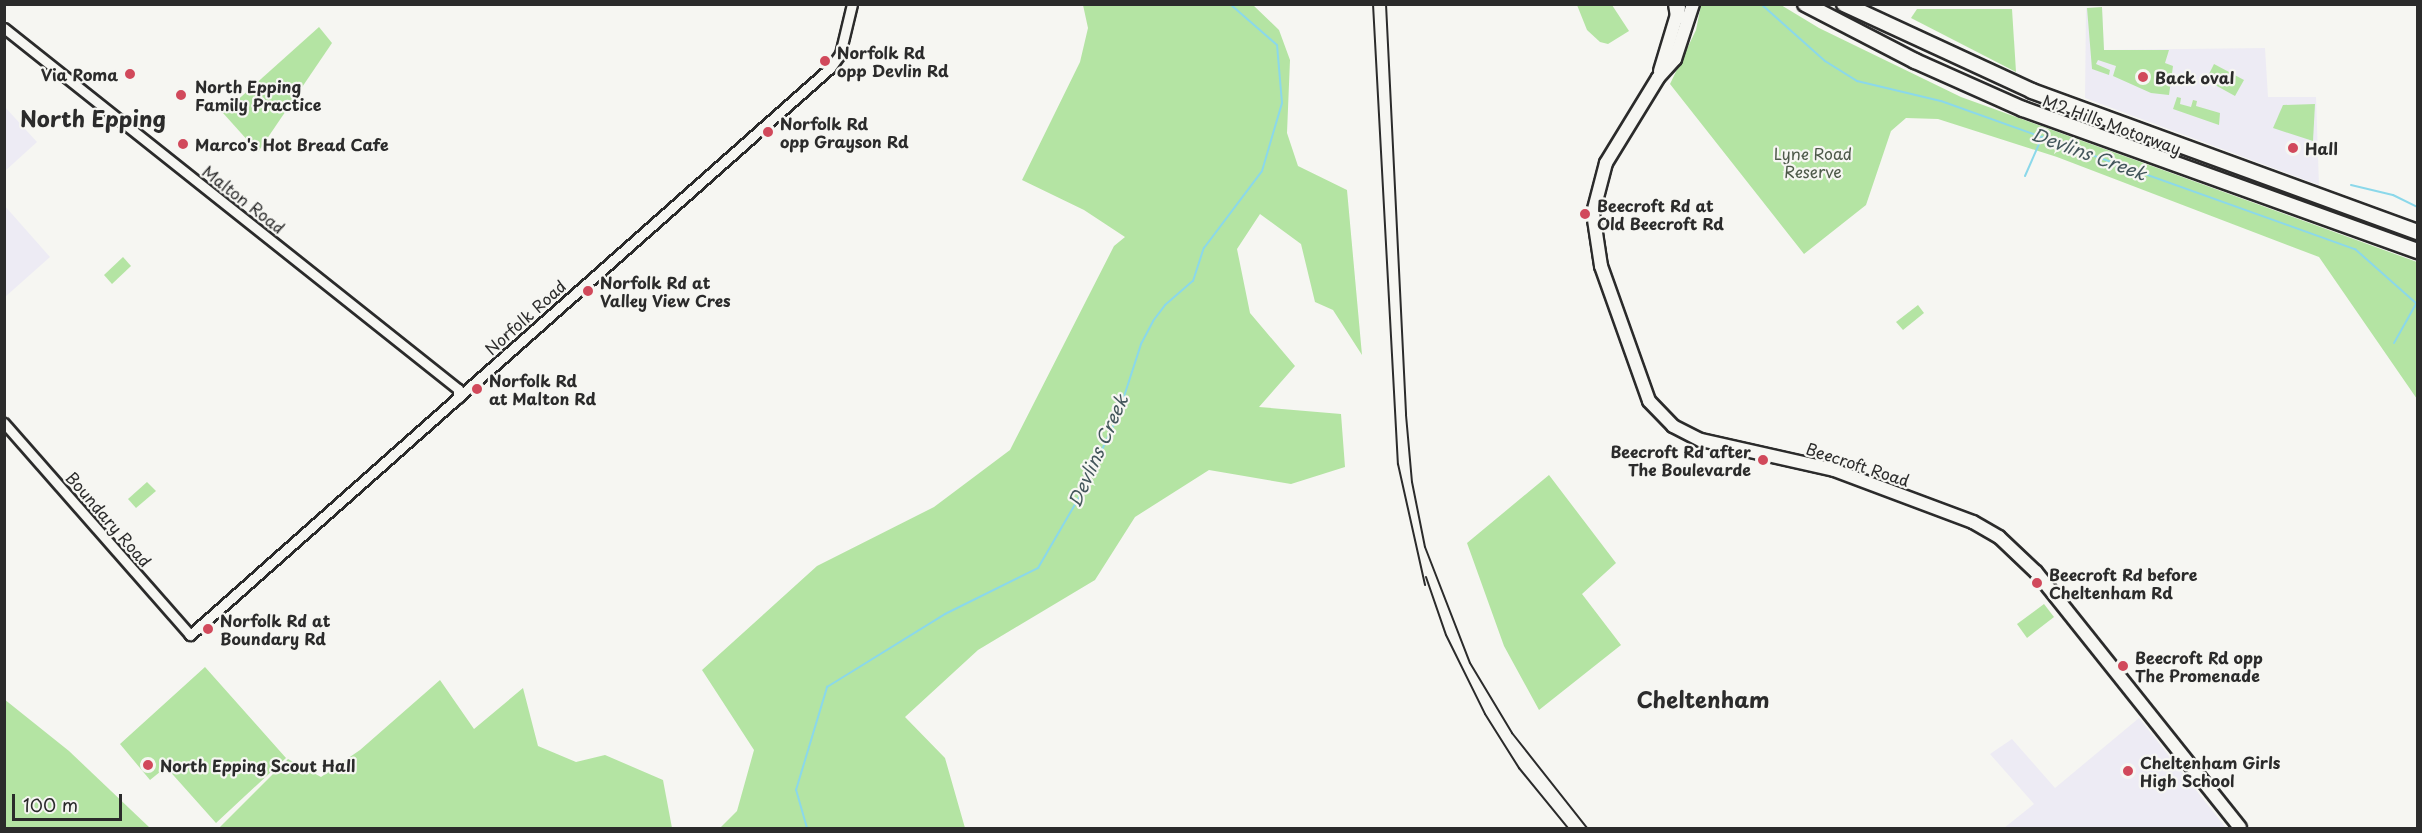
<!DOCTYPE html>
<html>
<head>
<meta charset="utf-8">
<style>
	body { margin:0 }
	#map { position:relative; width:2422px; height:833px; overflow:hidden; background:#f6f6f2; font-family:"Playpen Sans",sans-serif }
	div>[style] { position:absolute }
	.built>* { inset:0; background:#edebf4 }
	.green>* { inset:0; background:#b4e4a3 }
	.stream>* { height:2px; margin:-1px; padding:0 1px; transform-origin:1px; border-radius:1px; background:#8bd8ea }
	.roads { filter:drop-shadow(2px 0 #2b2b2b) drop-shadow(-2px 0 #2b2b2b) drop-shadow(0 2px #2b2b2b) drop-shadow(0 -2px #2b2b2b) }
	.minor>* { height:9px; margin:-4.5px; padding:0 4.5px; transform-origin:4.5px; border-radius:4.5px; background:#f6f6f2 }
	.major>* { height:12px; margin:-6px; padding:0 6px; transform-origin:6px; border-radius:6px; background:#f6f6f2 }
	.highway>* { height:14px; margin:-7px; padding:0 7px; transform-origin:7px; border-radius:7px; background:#f6f6f2 }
	.rail>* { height:2px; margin:-1px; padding:0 1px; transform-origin:1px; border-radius:1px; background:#2b2b2b }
	.dots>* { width:16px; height:16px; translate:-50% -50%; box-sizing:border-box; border:3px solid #f6f6f2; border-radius:50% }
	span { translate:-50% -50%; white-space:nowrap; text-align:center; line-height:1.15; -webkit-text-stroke:4.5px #f6f6f2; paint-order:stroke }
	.poi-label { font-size:16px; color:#2b2b2b; font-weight:700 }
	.left { translate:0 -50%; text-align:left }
	.right { translate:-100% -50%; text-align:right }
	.street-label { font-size:16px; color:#2b2b2b }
	.park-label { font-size:16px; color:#4d5949 }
	.water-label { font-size:18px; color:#43565b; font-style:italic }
	.district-label { font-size:22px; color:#2b2b2b; font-weight:700 }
	.frame { position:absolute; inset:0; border:6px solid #2b2b2b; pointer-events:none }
	.scale { position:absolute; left:12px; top:794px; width:110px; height:27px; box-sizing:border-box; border:3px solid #2b2b2b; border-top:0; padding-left:8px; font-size:18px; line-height:21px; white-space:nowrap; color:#2b2b2b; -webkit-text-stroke:4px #f6f6f2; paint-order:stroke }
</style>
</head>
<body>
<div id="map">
	<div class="built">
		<i style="clip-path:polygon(2102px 7px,2104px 50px,2265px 48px,2268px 97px,2316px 97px,2319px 185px,2085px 98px,2086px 8px)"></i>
		<i style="clip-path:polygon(4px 106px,37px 142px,5px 171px,4px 171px)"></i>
		<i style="clip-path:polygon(4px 205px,50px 257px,5px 297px,4px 297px)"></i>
		<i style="clip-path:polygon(2139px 718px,2226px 828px,2004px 828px,2034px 804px,1990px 754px,2012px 739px,2055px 788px)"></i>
	</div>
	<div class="green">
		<i style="clip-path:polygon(1083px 5px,1253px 5px,1279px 30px,1290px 60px,1287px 133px,1298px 166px,1347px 190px,1362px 355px,1333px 310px,1315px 302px,1301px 244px,1260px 214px,1237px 249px,1250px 313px,1295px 366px,1259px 407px,1341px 414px,1345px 467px,1291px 484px,1209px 470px,1135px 517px,1095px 580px,978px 650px,905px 717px,945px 758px,965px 828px,720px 828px,737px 811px,754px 750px,702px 670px,817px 566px,934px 507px,1010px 450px,1114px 246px,1125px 237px,1084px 210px,1022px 180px,1080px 62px,1088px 28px)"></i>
		<i style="clip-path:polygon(1577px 5px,1612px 5px,1629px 31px,1608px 44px,1600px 42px,1587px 30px)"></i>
		<i style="clip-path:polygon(1701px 5px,1781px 5px,1819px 28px,1961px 97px,2417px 262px,2417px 399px,2319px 257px,2057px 157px,1938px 119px,1906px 118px,1891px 131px,1866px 205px,1804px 254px,1670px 84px,1696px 30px)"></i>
		<i style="clip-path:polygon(2102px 7px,2104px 50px,2169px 50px,2165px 63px,2173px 66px,2169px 95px,2151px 93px,2113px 76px,2116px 66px,2098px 60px,2096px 64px,2110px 70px,2109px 75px,2092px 69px,2087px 8px)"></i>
		<i style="clip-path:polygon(1917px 9px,2012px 9px,2016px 72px,1911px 18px)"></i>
		<i style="clip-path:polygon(319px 27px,332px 43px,258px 152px,223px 113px)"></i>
		<i style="clip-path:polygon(2214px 64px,2244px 80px,2235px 96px,2206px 80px)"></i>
		<i style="clip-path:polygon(2177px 97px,2181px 98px,2180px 104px,2191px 107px,2193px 100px,2197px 101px,2196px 106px,2220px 113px,2219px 125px,2173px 109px)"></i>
		<i style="clip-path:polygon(2315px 104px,2313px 141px,2273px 128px,2283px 105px)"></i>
		<i style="clip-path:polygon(123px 257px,131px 266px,112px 284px,104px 275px)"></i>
		<i style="clip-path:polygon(1918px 305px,1924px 313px,1903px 330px,1896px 322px)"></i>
		<i style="clip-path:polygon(1549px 475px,1616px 563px,1582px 594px,1621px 645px,1539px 710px,1504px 646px,1467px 543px)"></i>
		<i style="clip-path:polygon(147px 482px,156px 491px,136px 508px,128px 499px)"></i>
		<i style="clip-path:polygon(2044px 604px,2054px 617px,2027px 638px,2017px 624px)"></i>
		<i style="clip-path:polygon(205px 667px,286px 758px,216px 823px,166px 767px,150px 780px,120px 744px)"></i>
		<i style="clip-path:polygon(440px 680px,474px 729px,523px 688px,538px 746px,576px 762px,605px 755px,663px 780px,672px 828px,219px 828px,288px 759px,321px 777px,360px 750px)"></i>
		<i style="clip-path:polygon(4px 699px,69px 751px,150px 828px,5px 828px)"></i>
	</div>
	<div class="stream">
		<i style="left:1761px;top:4px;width:86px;rotate:41.7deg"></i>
		<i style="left:1825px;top:61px;width:38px;rotate:32deg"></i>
		<i style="left:1857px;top:81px;width:86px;rotate:13.4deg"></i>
		<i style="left:1941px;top:101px;width:440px;rotate:19.7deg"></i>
		<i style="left:2355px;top:249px;width:84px;rotate:41.6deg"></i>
		<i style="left:2025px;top:176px;width:43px;rotate:-66.4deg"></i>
		<i style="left:2351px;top:185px;width:43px;rotate:13.4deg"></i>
		<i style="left:2393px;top:195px;width:28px;rotate:26deg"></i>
		<i style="left:2394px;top:343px;width:45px;rotate:-60.6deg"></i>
		<i style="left:807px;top:828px;width:40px;rotate:-106deg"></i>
		<i style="left:796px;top:790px;width:108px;rotate:-73.2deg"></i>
		<i style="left:827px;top:687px;width:139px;rotate:-31.7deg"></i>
		<i style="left:945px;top:614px;width:104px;rotate:-26.3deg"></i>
		<i style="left:1038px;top:568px;width:86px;rotate:-59.8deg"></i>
		<i style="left:1081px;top:494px;width:84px;rotate:-64.7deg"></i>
		<i style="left:1117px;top:418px;width:78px;rotate:-72deg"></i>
		<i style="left:1141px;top:344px;width:26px;rotate:-62deg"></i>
		<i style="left:1153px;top:321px;width:20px;rotate:-53deg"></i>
		<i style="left:1165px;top:305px;width:37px;rotate:-41deg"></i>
		<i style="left:1193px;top:281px;width:35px;rotate:-72deg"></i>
		<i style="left:1204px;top:248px;width:96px;rotate:-53deg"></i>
		<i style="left:1262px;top:171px;width:71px;rotate:-73.6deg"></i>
		<i style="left:1282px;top:103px;width:58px;rotate:-94.9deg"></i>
		<i style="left:1277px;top:45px;width:62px;rotate:-138.9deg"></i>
	</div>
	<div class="roads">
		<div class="minor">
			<i style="left:4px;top:28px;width:580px;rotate:38.49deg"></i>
			<i style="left:458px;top:389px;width:9px;rotate:90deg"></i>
			<i style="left:4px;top:423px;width:282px;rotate:48.7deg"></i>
			<i style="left:190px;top:635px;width:855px;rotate:-41.54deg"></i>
			<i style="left:830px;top:68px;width:17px;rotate:-54deg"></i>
			<i style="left:840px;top:54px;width:51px;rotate:-76.5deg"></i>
		</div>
		<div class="major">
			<i style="left:1693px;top:4px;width:58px;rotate:108.1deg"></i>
			<i style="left:1675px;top:59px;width:25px;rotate:132deg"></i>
			<i style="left:1658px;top:78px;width:100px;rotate:121.5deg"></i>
			<i style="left:1606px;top:163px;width:52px;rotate:104.6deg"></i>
			<i style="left:1593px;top:213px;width:54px;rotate:81.4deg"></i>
			<i style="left:1601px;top:266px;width:143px;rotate:70.4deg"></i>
			<i style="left:1649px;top:401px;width:35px;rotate:46deg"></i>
			<i style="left:1673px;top:426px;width:31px;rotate:27deg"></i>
			<i style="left:1701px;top:440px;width:136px;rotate:12.7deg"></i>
			<i style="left:1834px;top:470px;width:148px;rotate:20.5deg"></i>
			<i style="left:1973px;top:522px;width:30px;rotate:30deg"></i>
			<i style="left:1999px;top:537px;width:51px;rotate:43.4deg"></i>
			<i style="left:2036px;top:572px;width:327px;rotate:51.4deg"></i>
			<i style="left:1660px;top:71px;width:66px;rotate:-73.2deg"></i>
		</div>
		<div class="highway">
			<i style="left:1676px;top:4px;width:13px;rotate:81deg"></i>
			<i style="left:1805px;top:4px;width:124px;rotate:27.4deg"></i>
			<i style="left:1915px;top:61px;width:118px;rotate:24deg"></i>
			<i style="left:2023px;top:109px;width:420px;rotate:19.8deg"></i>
			<i style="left:1844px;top:4px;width:207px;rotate:24.8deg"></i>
			<i style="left:2032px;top:91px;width:411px;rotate:20.1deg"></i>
		</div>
	</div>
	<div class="rail">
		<i style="left:1373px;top:4px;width:461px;rotate:86.9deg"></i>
		<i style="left:1398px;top:464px;width:124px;rotate:77.4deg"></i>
		<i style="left:1386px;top:4px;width:411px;rotate:87.2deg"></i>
		<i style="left:1406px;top:415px;width:67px;rotate:84.9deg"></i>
		<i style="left:1412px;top:482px;width:66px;rotate:78.7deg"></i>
		<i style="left:1425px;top:547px;width:124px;rotate:68.8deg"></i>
		<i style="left:1470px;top:663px;width:82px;rotate:59deg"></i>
		<i style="left:1512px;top:733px;width:121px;rotate:51.7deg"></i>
		<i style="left:1426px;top:577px;width:61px;rotate:71deg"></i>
		<i style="left:1446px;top:635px;width:88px;rotate:63.7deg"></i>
		<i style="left:1485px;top:714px;width:64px;rotate:57.8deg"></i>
		<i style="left:1519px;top:768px;width:77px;rotate:50.8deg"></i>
	</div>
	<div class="dots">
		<i style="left:825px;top:61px;background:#d1495b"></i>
		<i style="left:130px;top:74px;background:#d1495b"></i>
		<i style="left:2143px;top:77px;background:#d1495b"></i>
		<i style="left:181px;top:95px;background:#d1495b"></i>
		<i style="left:768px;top:132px;background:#d1495b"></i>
		<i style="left:183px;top:144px;background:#d1495b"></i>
		<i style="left:2293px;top:148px;background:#d1495b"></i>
		<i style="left:1585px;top:214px;background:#d1495b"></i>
		<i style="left:588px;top:291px;background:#d1495b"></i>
		<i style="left:477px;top:389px;background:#d1495b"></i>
		<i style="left:1763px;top:460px;background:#d1495b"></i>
		<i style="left:2037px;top:583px;background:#d1495b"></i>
		<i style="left:208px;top:629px;background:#d1495b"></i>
		<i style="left:2123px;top:666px;background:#d1495b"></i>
		<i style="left:148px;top:765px;background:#d1495b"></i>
		<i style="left:2128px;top:771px;background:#d1495b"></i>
	</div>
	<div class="poi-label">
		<span class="left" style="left:837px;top:61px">Norfolk Rd<br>opp Devlin Rd</span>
		<span class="right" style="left:118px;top:74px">Via Roma</span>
		<span class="left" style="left:2155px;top:77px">Back oval</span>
		<span class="left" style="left:195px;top:95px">North Epping<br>Family Practice</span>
		<span class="left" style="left:780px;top:132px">Norfolk Rd<br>opp Grayson Rd</span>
		<span class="left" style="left:195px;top:144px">Marco's Hot Bread Cafe</span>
		<span class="left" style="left:2305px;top:148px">Hall</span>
		<span class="left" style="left:1597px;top:214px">Beecroft Rd at<br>Old Beecroft Rd</span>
		<span class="left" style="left:600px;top:291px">Norfolk Rd at<br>Valley View Cres</span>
		<span class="left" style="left:489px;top:389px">Norfolk Rd<br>at Malton Rd</span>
		<span class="right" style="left:1751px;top:460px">Beecroft Rd after<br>The Boulevarde</span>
		<span class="left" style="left:2049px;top:583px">Beecroft Rd before<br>Cheltenham Rd</span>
		<span class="left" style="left:220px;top:629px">Norfolk Rd at<br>Boundary Rd</span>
		<span class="left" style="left:2135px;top:666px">Beecroft Rd opp<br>The Promenade</span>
		<span class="left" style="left:2140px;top:771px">Cheltenham Girls<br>High School</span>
		<span class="left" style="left:160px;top:765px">North Epping Scout Hall</span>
	</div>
	<div class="street-label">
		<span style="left:2112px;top:124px;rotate:20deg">M2 Hills Motorway</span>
		<span style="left:244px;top:199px;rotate:38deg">Malton Road</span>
		<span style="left:525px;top:317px;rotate:-42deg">Norfolk Road</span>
		<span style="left:1858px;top:464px;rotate:18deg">Beecroft Road</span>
		<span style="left:109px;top:519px;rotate:49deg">Boundary Road</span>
	</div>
	<div class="park-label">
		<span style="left:1813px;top:162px">Lyne Road<br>Reserve</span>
	</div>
	<div class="water-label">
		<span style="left:2089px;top:154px;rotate:20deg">Devlins Creek</span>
		<span style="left:1098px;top:451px;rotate:-66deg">Devlins Creek</span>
	</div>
	<div class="district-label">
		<span style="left:93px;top:118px">North Epping</span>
		<span style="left:1703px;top:699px">Cheltenham</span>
	</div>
	<div class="frame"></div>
	<div class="scale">100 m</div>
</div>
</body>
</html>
